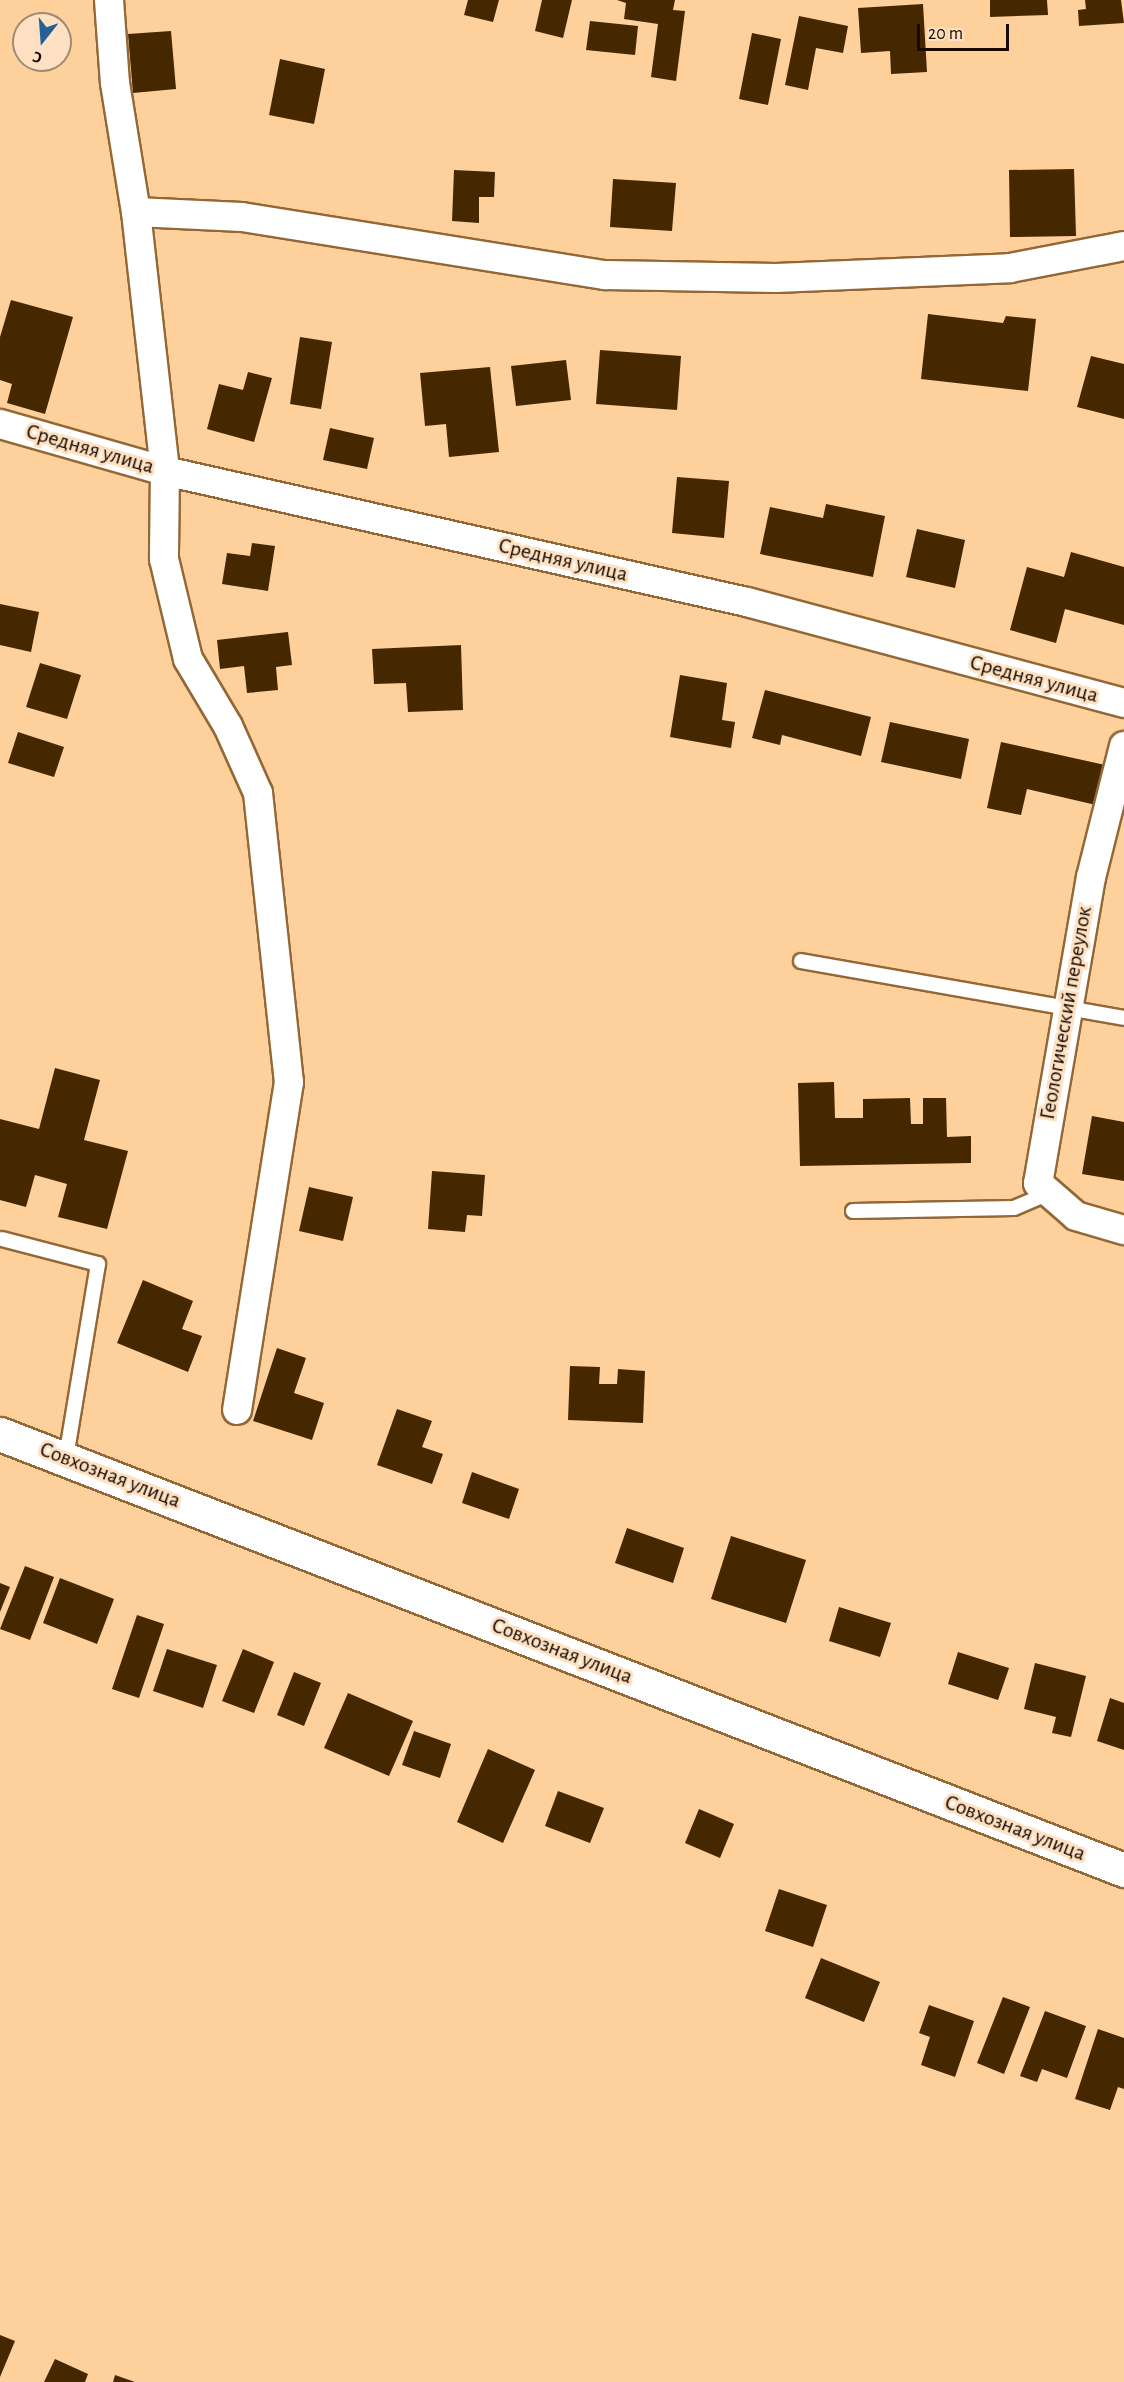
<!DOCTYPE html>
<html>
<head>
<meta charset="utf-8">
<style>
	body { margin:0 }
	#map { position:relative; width:1124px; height:2382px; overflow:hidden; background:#fed09c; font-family:"Alegreya Sans",sans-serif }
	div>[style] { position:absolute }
	.building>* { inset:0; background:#452800 }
	.roads { filter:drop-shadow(2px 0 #926836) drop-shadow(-2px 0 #926836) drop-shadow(0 2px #926836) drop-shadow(0 -2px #926836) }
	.service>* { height:14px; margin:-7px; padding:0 7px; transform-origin:7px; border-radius:7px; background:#fff }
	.minor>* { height:28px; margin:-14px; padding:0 14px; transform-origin:14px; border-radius:14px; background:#fff }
	.tertiary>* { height:33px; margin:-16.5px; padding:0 16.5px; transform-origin:16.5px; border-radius:16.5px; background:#fff }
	span { translate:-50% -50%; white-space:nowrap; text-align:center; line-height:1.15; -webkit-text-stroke:6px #fde1c2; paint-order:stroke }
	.street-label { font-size:22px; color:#170800 }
	.north { position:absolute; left:12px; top:12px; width:60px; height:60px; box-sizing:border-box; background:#fde1c2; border:2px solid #a18a74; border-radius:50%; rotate:197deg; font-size:16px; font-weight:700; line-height:24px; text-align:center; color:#170800 }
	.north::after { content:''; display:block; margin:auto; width:21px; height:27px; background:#256198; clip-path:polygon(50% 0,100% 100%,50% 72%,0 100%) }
	.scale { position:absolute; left:917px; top:24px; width:92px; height:27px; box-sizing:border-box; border:3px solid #170800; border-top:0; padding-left:8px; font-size:18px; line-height:21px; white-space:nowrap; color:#170800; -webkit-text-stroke:4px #fde1c2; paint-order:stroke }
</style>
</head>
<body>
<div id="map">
	<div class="building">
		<i style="clip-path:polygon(468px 0,499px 0,493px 22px,464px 15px)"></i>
		<i style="clip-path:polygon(542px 0,572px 0,563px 38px,535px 31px)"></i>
		<i style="clip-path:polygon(617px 0,675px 0,673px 10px,685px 11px,676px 81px,651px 77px,658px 24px,624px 19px,626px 3px)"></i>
		<i style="clip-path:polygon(990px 0,1047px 0,1048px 15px,990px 17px)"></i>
		<i style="clip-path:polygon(1085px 0,1121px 0,1124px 23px,1079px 26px,1078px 10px,1086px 9px)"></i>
		<i style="clip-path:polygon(923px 4px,927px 72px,891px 74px,890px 51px,861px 53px,858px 8px)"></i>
		<i style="clip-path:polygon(799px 16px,848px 26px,843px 53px,816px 48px,808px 90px,785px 85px)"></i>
		<i style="clip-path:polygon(590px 21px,638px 26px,635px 55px,586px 50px)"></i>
		<i style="clip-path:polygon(171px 31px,176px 89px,133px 93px,128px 34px)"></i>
		<i style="clip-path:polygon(752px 33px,781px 39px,768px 105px,739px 99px)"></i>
		<i style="clip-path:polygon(280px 59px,325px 69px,314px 124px,269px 115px)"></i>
		<i style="clip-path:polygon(1074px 169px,1076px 236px,1010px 237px,1009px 170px)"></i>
		<i style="clip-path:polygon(454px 170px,495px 172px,494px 197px,479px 197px,479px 223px,452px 221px)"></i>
		<i style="clip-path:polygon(613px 179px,676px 183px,672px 231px,610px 227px)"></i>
		<i style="clip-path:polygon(11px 300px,73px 317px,45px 414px,7px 403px,12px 384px,0 380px,0 337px)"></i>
		<i style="clip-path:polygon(928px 314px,1003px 323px,1006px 316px,1036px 319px,1028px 391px,921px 379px)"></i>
		<i style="clip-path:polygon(300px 337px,332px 342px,321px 409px,290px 404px)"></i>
		<i style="clip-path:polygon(600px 350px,681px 356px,677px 410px,596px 404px)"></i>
		<i style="clip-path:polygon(1091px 356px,1124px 364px,1124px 419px,1077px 407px)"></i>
		<i style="clip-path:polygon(566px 360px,571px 400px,516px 406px,511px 366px)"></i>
		<i style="clip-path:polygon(490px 367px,499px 452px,449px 457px,446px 424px,425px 426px,420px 373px)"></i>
		<i style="clip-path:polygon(248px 372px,272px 378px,254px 442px,207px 429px,219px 384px,243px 390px)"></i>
		<i style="clip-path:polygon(330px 428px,374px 438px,367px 469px,323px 460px)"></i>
		<i style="clip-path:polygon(677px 477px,729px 481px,724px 538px,672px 533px)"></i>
		<i style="clip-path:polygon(826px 504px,885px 516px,873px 577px,760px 554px,770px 507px,823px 518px)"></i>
		<i style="clip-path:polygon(917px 529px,965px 540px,955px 588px,906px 577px)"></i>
		<i style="clip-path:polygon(252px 543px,275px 546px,268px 591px,222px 584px,227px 553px,250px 556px)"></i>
		<i style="clip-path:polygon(1071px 552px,1124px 567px,1124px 625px,1065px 609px,1056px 643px,1010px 630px,1027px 567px,1064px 577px)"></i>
		<i style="clip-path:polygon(0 604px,39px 612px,31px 652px,0 645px)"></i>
		<i style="clip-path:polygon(288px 632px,292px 665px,276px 667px,278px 690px,247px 693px,244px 666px,220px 669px,217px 640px)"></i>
		<i style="clip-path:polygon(461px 645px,463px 710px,408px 712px,406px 683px,374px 684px,372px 649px)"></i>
		<i style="clip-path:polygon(40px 663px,81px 675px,67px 719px,26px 707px)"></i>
		<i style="clip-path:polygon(680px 675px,727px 683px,722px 720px,735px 722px,731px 748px,670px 737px)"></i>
		<i style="clip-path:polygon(765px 690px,871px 717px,861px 756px,782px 735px,780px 745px,752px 738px)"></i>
		<i style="clip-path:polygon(890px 722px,969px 739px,961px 779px,881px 762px)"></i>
		<i style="clip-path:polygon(18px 732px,64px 747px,54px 777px,8px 763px)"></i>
		<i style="clip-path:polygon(1001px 742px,1105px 765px,1096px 805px,1027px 789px,1021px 815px,987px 808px)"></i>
		<i style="clip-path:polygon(55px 1068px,100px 1080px,84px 1140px,128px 1151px,107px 1229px,58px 1217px,67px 1184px,35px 1175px,26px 1207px,0 1200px,0 1119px,39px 1129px)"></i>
		<i style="clip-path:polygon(834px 1082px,835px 1118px,863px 1118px,863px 1099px,910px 1098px,911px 1124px,923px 1124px,923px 1098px,946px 1098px,947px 1137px,971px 1136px,971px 1163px,800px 1166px,798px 1083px)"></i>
		<i style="clip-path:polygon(1092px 1116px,1124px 1122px,1124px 1181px,1082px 1174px)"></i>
		<i style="clip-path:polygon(432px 1171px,485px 1175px,482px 1216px,467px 1215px,465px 1232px,428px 1229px)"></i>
		<i style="clip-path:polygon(309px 1187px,353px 1197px,343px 1241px,299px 1231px)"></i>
		<i style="clip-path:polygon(143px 1280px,193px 1301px,182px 1329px,202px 1336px,188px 1372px,117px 1343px)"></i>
		<i style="clip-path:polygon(277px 1348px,306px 1358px,294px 1393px,324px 1403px,312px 1440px,253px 1421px)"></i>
		<i style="clip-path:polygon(570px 1366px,600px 1367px,599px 1384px,617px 1384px,618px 1369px,645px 1371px,643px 1423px,568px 1420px)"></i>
		<i style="clip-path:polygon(397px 1409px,432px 1421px,422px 1447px,443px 1454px,432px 1484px,377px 1465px)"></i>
		<i style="clip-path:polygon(472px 1472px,519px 1489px,509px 1519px,462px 1503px)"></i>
		<i style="clip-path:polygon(627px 1528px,684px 1548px,673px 1583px,615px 1563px)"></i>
		<i style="clip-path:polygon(731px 1536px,806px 1560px,786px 1623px,711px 1599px)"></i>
		<i style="clip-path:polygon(25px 1566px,54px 1577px,30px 1640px,0 1629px)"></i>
		<i style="clip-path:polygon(60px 1578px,114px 1599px,97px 1644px,43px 1623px)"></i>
		<i style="clip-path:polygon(0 1583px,10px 1587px,0 1612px)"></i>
		<i style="clip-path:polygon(839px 1607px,891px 1623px,880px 1657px,829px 1641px)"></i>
		<i style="clip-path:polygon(137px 1615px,164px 1624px,139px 1698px,112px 1689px)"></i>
		<i style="clip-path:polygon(167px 1649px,217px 1665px,203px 1708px,153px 1691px)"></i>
		<i style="clip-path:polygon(243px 1649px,274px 1662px,254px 1713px,222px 1701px)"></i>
		<i style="clip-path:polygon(958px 1652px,1009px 1668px,998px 1700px,948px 1684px)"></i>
		<i style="clip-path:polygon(1035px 1663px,1086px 1676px,1071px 1737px,1052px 1733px,1056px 1717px,1024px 1709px)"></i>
		<i style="clip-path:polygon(294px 1672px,321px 1683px,304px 1726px,277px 1715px)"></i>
		<i style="clip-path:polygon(348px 1693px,413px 1721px,389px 1776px,324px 1748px)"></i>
		<i style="clip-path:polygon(1110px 1698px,1124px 1703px,1124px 1750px,1097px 1741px)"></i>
		<i style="clip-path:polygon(414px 1731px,451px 1744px,440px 1778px,402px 1765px)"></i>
		<i style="clip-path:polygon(488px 1749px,535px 1770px,503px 1843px,457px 1822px)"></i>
		<i style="clip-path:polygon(558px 1791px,604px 1808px,590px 1843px,545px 1826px)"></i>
		<i style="clip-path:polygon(699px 1809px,734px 1824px,720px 1858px,685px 1843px)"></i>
		<i style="clip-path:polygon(779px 1889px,827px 1905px,813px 1947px,765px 1931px)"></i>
		<i style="clip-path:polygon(821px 1958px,880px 1982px,864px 2022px,805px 1998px)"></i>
		<i style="clip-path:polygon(1003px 1997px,1030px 2007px,1004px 2074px,977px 2063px)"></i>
		<i style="clip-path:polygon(929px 2005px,974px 2021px,955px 2077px,921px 2065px,930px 2037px,919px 2033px)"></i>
		<i style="clip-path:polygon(1045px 2011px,1086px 2026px,1067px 2078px,1042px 2069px,1037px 2082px,1020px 2076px)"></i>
		<i style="clip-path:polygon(1098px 2029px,1124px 2038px,1124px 2089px,1118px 2087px,1110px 2110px,1075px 2099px)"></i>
		<i style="clip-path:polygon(0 2335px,15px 2341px,0 2377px)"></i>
		<i style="clip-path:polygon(55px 2359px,88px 2374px,85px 2382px,44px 2382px)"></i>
		<i style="clip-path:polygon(115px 2375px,135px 2382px,113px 2382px)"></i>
	</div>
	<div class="roads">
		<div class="service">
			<i style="left:801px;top:961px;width:328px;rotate:10deg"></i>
			<i style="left:853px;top:1211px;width:161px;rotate:-1.1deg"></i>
			<i style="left:1014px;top:1208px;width:38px;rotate:-23deg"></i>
			<i style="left:2px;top:1239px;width:99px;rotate:14.6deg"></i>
			<i style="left:98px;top:1264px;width:196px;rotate:99.4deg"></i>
		</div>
		<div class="minor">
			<i style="left:109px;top:0;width:83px;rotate:85.9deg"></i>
			<i style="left:115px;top:83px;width:131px;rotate:80.8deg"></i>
			<i style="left:136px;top:212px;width:106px;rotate:2.7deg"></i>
			<i style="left:242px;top:217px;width:368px;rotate:9.1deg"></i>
			<i style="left:605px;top:275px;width:171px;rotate:1deg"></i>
			<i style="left:776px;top:278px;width:234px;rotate:-2.4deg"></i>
			<i style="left:1010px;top:268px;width:116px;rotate:-10.9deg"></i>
			<i style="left:136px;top:212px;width:261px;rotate:83.6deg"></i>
			<i style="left:165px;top:471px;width:88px;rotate:90.7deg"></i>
			<i style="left:164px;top:559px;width:103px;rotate:76.5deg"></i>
			<i style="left:188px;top:659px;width:78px;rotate:59.2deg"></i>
			<i style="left:228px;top:726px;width:73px;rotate:65.9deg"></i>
			<i style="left:258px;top:793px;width:291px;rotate:83.9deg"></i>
			<i style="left:289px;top:1082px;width:332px;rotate:99deg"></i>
			<i style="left:0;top:424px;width:172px;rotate:15.9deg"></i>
			<i style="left:165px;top:471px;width:597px;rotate:12.69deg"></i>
			<i style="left:747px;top:602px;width:390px;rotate:15deg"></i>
			<i style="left:1124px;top:746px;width:135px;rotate:104.1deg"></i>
			<i style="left:1091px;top:877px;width:311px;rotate:99.8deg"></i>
			<i style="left:1038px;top:1183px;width:50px;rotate:41deg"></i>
			<i style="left:1076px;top:1216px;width:50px;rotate:16.3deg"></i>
		</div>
		<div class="tertiary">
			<i style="left:0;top:1434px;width:1206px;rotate:21.2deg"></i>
		</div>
	</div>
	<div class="street-label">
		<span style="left:90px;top:449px;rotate:16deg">Средняя улица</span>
		<span style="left:563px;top:560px;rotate:13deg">Средняя улица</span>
		<span style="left:1034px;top:679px;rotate:15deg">Средняя улица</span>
		<span style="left:1066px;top:1013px;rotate:-80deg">Геологический переулок</span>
		<span style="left:110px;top:1475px;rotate:21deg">Совхозная улица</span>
		<span style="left:562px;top:1651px;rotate:21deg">Совхозная улица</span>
		<span style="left:1015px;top:1828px;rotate:21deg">Совхозная улица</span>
	</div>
	<div class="north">С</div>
	<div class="scale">20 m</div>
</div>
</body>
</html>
